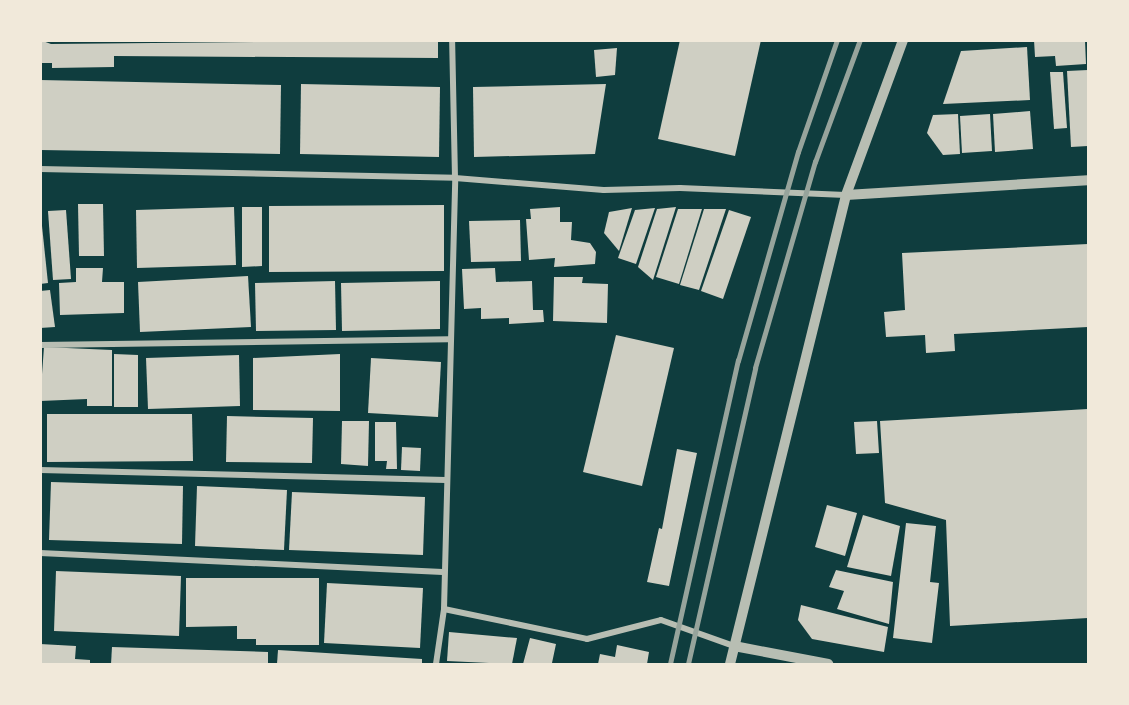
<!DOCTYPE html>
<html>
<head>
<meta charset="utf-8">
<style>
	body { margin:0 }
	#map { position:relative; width:1129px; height:705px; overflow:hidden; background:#0f3d3e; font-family:Arial,sans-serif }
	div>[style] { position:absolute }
	.building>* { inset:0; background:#cfcfc3 }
	.minor>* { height:6px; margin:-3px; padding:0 3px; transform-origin:3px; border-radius:3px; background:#b8beb3 }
	.tertiary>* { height:10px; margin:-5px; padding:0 5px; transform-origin:5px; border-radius:5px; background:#b8beb3 }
	.rail>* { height:4.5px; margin:-2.25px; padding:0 2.25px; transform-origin:2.25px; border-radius:2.25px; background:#97a49c }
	span { translate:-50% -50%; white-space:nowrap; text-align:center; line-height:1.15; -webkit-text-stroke:4.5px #f1e9da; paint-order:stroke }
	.frame { position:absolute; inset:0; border:42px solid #f1e9da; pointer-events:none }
</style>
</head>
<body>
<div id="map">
	<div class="building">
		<i style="clip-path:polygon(40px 40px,51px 44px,438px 40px,438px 58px,114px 56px,114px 67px,52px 68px,52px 63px,40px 63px)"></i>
		<i style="clip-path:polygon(680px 40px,761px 40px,735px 156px,658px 139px)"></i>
		<i style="clip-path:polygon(1034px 40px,1085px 40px,1086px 64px,1056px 66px,1055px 56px,1035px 57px)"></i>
		<i style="clip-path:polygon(1027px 47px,1030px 100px,943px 104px,961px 51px)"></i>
		<i style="clip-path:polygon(617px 48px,615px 75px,596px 77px,594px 50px)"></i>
		<i style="clip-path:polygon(1088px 70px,1088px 146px,1071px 147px,1067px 71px)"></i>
		<i style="clip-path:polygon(1050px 72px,1063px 72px,1067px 128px,1054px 129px)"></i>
		<i style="clip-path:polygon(40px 80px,281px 85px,280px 154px,40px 150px)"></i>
		<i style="clip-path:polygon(301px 84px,440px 87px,439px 157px,300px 154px)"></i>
		<i style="clip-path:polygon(606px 84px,595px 154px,474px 157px,473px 87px)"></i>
		<i style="clip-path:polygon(1030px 111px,1033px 149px,995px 152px,993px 114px)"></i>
		<i style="clip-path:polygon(958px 114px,960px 154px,943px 155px,927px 133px,933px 115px)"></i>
		<i style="clip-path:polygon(990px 114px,992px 151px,962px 153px,960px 116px)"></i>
		<i style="clip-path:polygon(78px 204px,103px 204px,104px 256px,79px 256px)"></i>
		<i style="clip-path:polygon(444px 205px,444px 271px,269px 272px,269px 206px)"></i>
		<i style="clip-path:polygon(234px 207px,236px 265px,137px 268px,136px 210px)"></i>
		<i style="clip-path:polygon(242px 207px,262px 207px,262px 266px,242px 267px)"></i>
		<i style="clip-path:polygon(560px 207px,560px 222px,572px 222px,571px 240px,590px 243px,596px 252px,595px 264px,554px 267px,555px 258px,529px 260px,526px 219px,531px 219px,530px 209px)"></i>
		<i style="clip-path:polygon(676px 207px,653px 280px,638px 267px,657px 209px)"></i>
		<i style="clip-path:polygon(632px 208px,619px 251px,604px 233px,609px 212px)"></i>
		<i style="clip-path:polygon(655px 208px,636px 264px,618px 258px,635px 210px)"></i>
		<i style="clip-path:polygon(678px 209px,702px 209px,679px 284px,656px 277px)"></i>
		<i style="clip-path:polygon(704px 209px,726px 209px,699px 290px,680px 285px)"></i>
		<i style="clip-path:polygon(66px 210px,71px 279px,53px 280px,48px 211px)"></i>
		<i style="clip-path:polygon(729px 210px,751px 217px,723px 299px,701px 291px)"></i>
		<i style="clip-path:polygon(520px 220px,521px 261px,471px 262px,469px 221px)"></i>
		<i style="clip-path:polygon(42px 226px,48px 283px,40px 284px,40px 227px)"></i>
		<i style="clip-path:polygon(1088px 244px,1088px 327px,954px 334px,955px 351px,926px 353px,925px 335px,886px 337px,884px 312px,905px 310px,902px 253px)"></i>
		<i style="clip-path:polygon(76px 268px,103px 268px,102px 282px,124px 282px,124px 313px,60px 315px,59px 283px,76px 282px)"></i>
		<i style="clip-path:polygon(495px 268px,496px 282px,532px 281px,533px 310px,543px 310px,544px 322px,509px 324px,509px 318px,481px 319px,481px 308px,464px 309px,462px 269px)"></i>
		<i style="clip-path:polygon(248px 276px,251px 327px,140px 332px,138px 282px)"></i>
		<i style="clip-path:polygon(554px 277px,583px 277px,582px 283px,608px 284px,607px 323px,553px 321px)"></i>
		<i style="clip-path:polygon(335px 281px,336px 330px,256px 331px,255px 283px)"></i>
		<i style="clip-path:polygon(440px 281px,440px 329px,342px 331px,341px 283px)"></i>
		<i style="clip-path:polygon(50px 290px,55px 327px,40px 328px,40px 291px)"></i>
		<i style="clip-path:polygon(616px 335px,674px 348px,642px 486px,583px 472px)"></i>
		<i style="clip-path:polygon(44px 347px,112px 350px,112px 406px,87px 406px,87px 399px,40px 401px)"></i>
		<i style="clip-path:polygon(114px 354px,138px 355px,138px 407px,114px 407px)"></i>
		<i style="clip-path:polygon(340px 354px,340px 411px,253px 410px,253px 358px)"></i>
		<i style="clip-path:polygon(239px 355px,240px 406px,148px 409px,146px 358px)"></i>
		<i style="clip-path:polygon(371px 358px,441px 362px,438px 417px,368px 413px)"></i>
		<i style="clip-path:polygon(1088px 409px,1088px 618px,950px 626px,946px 520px,885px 503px,880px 421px)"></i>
		<i style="clip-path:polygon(47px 414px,192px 414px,193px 461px,47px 462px)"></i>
		<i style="clip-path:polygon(227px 416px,313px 418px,312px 463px,226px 462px)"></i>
		<i style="clip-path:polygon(342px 421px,369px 421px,368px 466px,341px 464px)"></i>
		<i style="clip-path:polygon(877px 421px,879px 453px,856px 454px,854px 422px)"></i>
		<i style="clip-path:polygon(375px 422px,396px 422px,397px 469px,386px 469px,387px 461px,375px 461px)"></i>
		<i style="clip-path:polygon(402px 447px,421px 448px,420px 471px,401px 470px)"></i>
		<i style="clip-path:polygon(677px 449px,697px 453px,669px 586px,647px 582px,659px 528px,662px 529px)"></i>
		<i style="clip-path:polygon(51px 482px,183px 486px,182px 544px,49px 540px)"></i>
		<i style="clip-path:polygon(197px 486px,287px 490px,284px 550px,195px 546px)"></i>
		<i style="clip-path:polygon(292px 492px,425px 497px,423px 555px,289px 550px)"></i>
		<i style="clip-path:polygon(827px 505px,857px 513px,845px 556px,815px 547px)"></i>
		<i style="clip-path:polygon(863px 515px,900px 526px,891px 576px,847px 567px)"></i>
		<i style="clip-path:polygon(906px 523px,936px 526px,930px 582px,939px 583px,932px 643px,893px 638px)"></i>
		<i style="clip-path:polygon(836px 570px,893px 582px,889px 624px,837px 609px,844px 591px,829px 587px)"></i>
		<i style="clip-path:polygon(56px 571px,181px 576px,179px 636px,54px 631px)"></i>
		<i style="clip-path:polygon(186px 578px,319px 578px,319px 645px,256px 645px,256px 639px,237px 639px,237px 626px,186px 627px)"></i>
		<i style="clip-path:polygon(327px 583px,423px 588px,420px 648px,324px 643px)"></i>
		<i style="clip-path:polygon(801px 605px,888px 627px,884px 652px,812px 639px,798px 620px)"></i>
		<i style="clip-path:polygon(449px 632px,517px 638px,512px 664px,447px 661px)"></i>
		<i style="clip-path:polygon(530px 638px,556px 644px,552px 663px,556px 664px,523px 664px)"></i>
		<i style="clip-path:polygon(40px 644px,76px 646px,75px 659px,90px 660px,90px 664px,40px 664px)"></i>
		<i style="clip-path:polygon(617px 645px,649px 652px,647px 664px,598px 664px,600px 654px,615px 657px)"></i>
		<i style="clip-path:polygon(112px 647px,268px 652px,268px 664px,111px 664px)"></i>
		<i style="clip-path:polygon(278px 650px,422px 659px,422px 664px,277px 664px)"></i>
	</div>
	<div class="minor">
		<i style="left:40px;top:169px;width:415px;rotate:1.2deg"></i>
		<i style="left:455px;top:178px;width:149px;rotate:4.6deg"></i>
		<i style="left:604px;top:190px;width:76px;rotate:-1.5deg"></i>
		<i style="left:680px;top:188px;width:166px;rotate:2.4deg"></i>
		<i style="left:40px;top:345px;width:409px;rotate:-0.8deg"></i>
		<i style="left:40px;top:470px;width:406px;rotate:1.4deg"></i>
		<i style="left:40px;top:553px;width:403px;rotate:2.7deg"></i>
		<i style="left:444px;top:609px;width:146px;rotate:11.8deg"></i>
		<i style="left:587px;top:639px;width:76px;rotate:-14.4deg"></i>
		<i style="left:661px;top:620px;width:77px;rotate:19.6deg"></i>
		<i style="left:436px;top:664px;width:56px;rotate:-81.7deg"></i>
		<i style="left:444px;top:609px;width:431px;rotate:-88.5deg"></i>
		<i style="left:455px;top:178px;width:138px;rotate:-91.2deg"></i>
	</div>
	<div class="tertiary">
		<i style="left:846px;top:195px;width:242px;rotate:-3.5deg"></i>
		<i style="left:734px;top:646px;width:96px;rotate:10.8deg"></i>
		<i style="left:730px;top:664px;width:483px;rotate:-76.1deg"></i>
		<i style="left:846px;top:195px;width:165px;rotate:-69.8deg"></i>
	</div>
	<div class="rail">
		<i style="left:670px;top:664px;width:311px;rotate:-77.4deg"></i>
		<i style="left:738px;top:361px;width:217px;rotate:-74deg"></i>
		<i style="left:798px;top:152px;width:119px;rotate:-70.8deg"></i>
		<i style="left:688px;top:664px;width:303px;rotate:-77.2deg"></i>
		<i style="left:755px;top:368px;width:215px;rotate:-73.8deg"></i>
		<i style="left:815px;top:162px;width:130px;rotate:-69.8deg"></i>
	</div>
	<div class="frame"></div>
</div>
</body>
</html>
